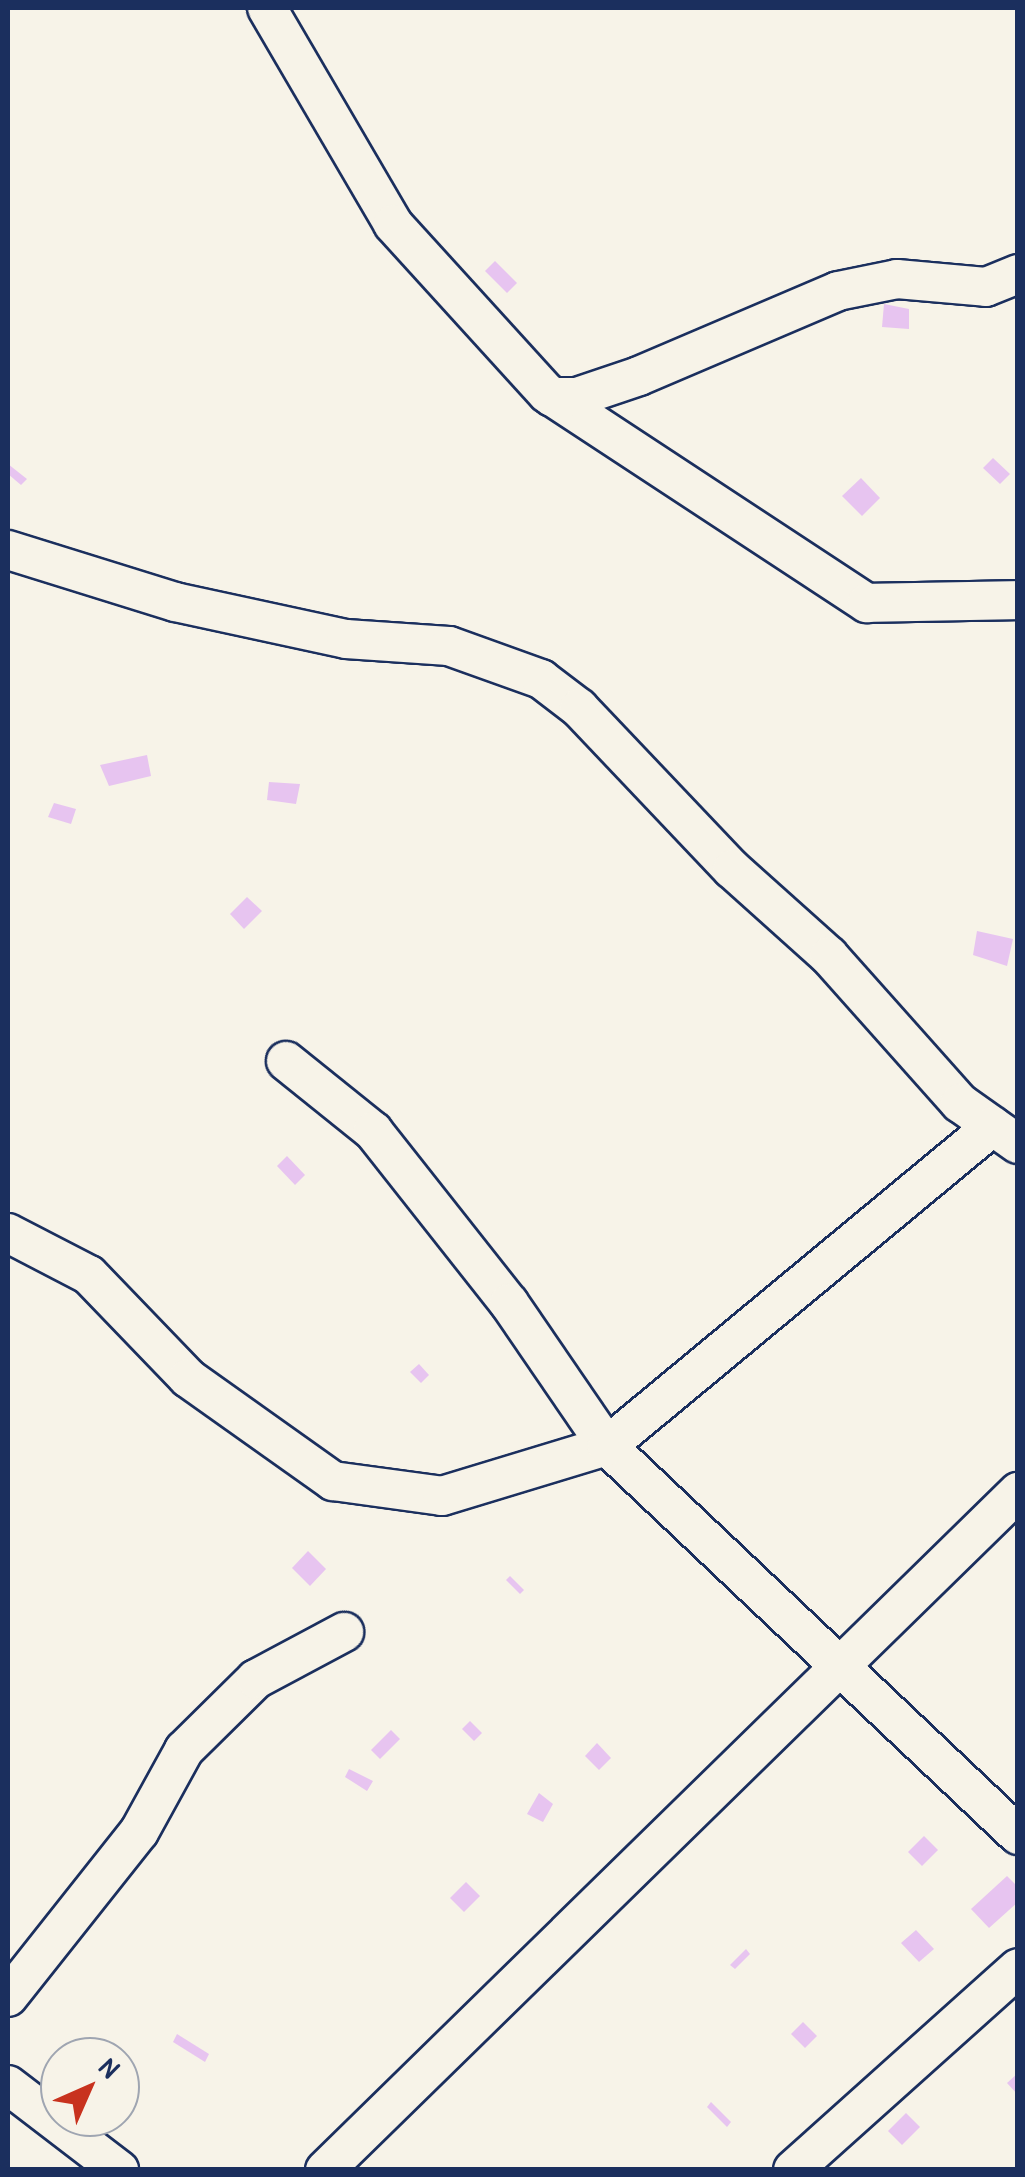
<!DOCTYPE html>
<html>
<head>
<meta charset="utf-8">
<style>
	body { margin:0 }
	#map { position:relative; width:1025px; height:2177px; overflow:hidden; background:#f7f3e8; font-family:"Patrick Hand",sans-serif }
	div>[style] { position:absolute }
	.building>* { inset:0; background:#e7c4f0 }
	.roads { filter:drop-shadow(2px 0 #1b2f5e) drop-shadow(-2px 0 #1b2f5e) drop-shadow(0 2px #1b2f5e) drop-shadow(0 -2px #1b2f5e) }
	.minor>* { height:38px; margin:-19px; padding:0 19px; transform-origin:19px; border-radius:19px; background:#f7f3e8 }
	span { translate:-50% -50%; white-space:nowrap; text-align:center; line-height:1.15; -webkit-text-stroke:8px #f7f3e8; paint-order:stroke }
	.frame { position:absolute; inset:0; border:10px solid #1b2f5e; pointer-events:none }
	.north { position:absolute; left:40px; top:2037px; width:100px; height:100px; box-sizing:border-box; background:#f7f3e8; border:2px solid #9fa5b1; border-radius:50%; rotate:45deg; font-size:28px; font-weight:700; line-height:40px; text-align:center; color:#1b2f5e }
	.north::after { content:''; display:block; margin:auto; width:35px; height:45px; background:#c8321e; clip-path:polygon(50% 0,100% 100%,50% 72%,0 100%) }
</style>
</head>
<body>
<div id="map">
	<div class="building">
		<i style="clip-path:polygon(495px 261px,517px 283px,507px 293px,485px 271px)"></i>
		<i style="clip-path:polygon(884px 304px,909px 309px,909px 329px,882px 327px)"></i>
		<i style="clip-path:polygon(993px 458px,1010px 474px,1000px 484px,983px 468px)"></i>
		<i style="clip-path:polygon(8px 464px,27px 479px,21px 485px,8px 474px)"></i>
		<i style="clip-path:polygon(861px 478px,880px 498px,862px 516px,842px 496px)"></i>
		<i style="clip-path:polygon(147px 755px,151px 776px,109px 786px,100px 765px)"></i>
		<i style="clip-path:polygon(269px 782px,300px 784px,296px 804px,267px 800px)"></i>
		<i style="clip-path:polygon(54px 803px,76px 809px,71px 824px,48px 817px)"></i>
		<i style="clip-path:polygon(247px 897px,262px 911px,244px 929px,230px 914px)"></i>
		<i style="clip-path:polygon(977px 931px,1013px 939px,1007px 966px,973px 955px)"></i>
		<i style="clip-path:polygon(287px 1156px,305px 1175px,295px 1185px,277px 1166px)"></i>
		<i style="clip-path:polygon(419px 1364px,429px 1375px,421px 1383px,410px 1372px)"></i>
		<i style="clip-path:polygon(308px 1551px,326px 1569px,310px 1586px,292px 1568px)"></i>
		<i style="clip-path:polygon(510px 1576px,524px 1590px,520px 1594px,506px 1580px)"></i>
		<i style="clip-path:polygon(470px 1721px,482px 1733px,474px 1741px,462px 1729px)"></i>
		<i style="clip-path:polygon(391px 1730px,400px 1739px,380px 1759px,371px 1750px)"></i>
		<i style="clip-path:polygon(597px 1743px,611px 1758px,599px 1770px,585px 1756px)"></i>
		<i style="clip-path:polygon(349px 1769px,373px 1781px,367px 1791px,345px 1777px)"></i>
		<i style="clip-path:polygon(539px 1793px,553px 1804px,543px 1822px,527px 1814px)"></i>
		<i style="clip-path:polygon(924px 1836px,938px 1850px,922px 1866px,908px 1852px)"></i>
		<i style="clip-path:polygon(1007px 1876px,1018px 1887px,1018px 1902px,989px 1928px,971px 1909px)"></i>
		<i style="clip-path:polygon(466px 1882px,480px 1896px,464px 1912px,450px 1898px)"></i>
		<i style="clip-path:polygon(916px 1930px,934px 1949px,919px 1962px,901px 1943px)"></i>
		<i style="clip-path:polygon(746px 1949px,750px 1954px,735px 1969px,730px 1965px)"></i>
		<i style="clip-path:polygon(803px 2022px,817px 2036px,805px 2048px,791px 2034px)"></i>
		<i style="clip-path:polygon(177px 2034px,209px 2054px,205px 2062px,173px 2042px)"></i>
		<i style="clip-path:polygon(1018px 2073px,1018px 2095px,1007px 2083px)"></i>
		<i style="clip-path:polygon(711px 2102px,731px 2122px,727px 2127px,707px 2107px)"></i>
		<i style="clip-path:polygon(906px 2113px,920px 2127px,902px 2145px,888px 2131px)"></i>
	</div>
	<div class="roads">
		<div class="minor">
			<i style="left:267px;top:8px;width:250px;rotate:59.7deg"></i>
			<i style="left:393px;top:224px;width:229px;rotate:47.7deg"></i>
			<i style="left:547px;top:393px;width:383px;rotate:33.3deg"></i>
			<i style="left:867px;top:603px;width:151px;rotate:-1.1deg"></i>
			<i style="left:552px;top:397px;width:25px"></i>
			<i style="left:577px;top:397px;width:65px;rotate:-18.7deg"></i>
			<i style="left:639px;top:376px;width:216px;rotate:-23.1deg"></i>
			<i style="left:838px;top:291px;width:60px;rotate:-11.5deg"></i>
			<i style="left:897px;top:279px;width:89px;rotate:5.1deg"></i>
			<i style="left:986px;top:287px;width:35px;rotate:-22deg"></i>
			<i style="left:8px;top:550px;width:175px;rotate:17.3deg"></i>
			<i style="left:175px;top:602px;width:175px;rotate:12.2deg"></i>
			<i style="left:346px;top:639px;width:103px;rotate:3.9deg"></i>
			<i style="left:449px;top:646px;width:98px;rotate:19.7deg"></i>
			<i style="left:541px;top:679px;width:48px;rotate:37.3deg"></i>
			<i style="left:579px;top:708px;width:222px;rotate:46.5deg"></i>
			<i style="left:732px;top:869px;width:130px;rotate:41.9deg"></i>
			<i style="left:829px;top:956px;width:197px;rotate:48.3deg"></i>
			<i style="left:960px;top:1103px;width:71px;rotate:35.3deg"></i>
			<i style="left:286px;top:1061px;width:112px;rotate:38.8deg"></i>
			<i style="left:373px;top:1131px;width:219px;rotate:51.7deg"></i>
			<i style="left:509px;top:1303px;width:173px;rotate:55.6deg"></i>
			<i style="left:607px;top:1446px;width:566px;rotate:43.42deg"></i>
			<i style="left:8px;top:1233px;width:91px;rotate:27.4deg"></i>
			<i style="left:89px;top:1275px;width:143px;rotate:46.1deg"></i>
			<i style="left:188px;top:1378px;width:178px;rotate:35.4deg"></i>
			<i style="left:333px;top:1481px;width:110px;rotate:7.8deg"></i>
			<i style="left:442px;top:1496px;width:172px;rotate:-16.9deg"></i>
			<i style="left:607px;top:1446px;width:501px;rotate:-39.66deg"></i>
			<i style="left:8px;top:1997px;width:211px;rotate:-51.6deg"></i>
			<i style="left:139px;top:1832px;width:94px;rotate:-61.2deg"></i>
			<i style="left:184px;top:1750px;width:101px;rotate:-44.6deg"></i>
			<i style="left:256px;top:1679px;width:100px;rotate:-28.1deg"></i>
			<i style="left:8px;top:2085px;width:140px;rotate:37.4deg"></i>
			<i style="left:325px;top:2170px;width:970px;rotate:-44.37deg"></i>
			<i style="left:793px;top:2170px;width:302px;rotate:-41.9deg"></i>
		</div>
	</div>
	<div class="frame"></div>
	<div class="north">N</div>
</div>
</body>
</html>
